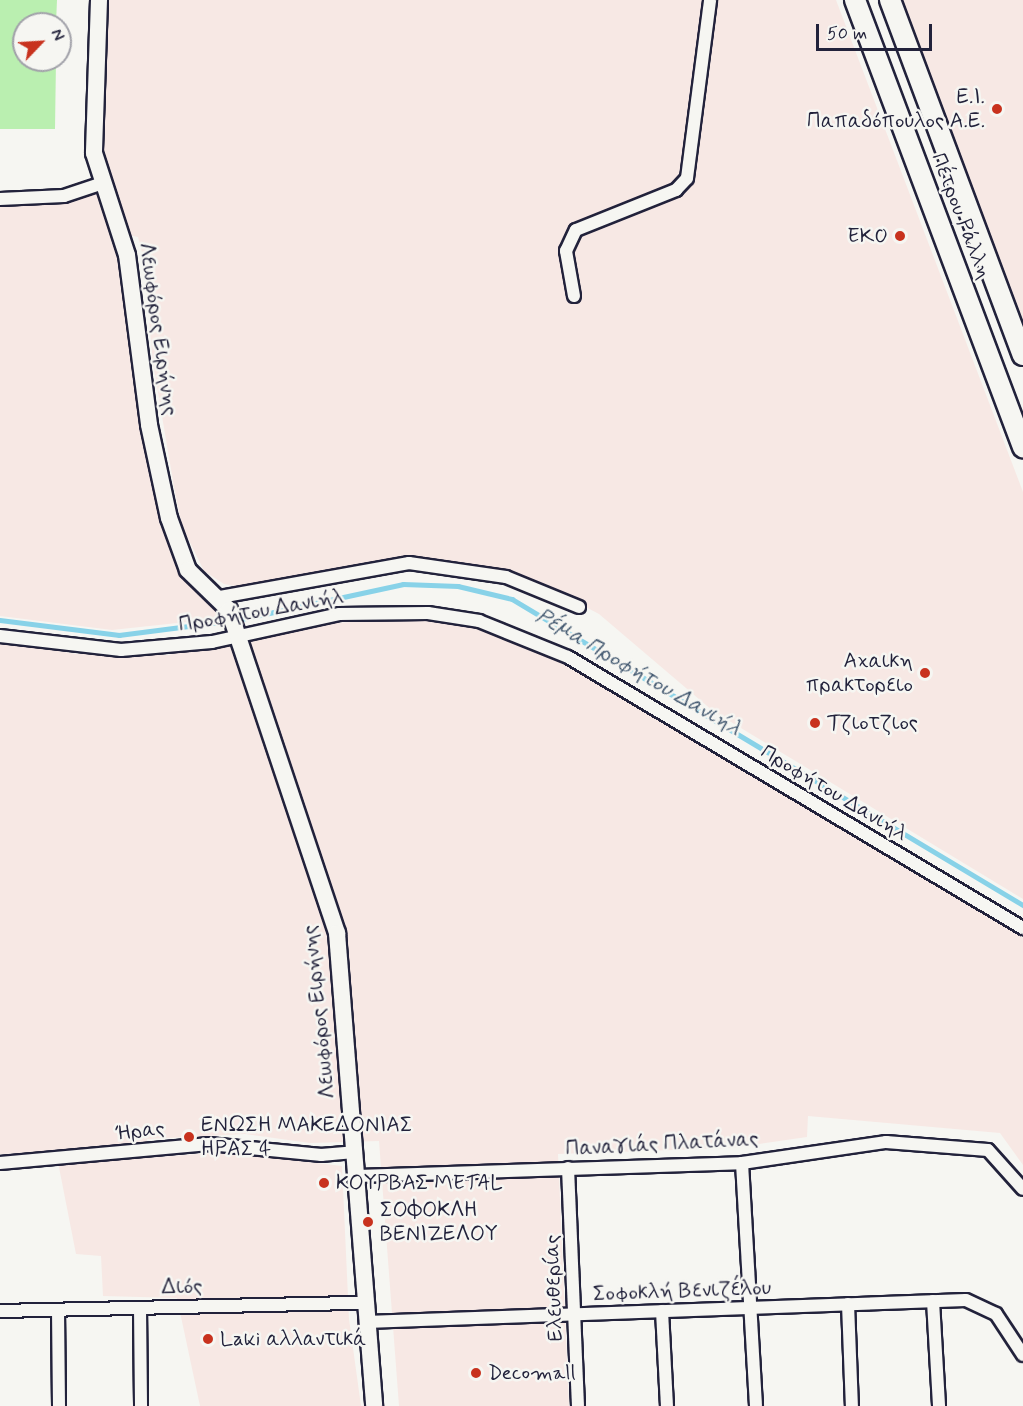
<!DOCTYPE html>
<html>
<head>
<meta charset="utf-8">
<style>
	body { margin:0 }
	#map { position:relative; width:1023px; height:1406px; overflow:hidden; background:#f6f6f2; font-family:Mynerve,sans-serif }
	div>[style] { position:absolute }
	.built>* { inset:0; background:#f7e8e4 }
	.green>* { inset:0; background:#baefb0 }
	.stream>* { height:4.5px; margin:-2.25px; padding:0 2.25px; transform-origin:2.25px; border-radius:2.25px; background:#88d2e8 }
	.roads { filter:drop-shadow(2px 0 #22223b) drop-shadow(-2px 0 #22223b) drop-shadow(0 2px #22223b) drop-shadow(0 -2px #22223b) }
	.street>* { height:12px; margin:-6px; padding:0 6px; transform-origin:6px; border-radius:6px; background:#f6f6f2 }
	.secondary>* { height:16px; margin:-8px; padding:0 8px; transform-origin:8px; border-radius:8px; background:#f6f6f2 }
	.primary>* { height:20px; margin:-10px; padding:0 10px; transform-origin:10px; border-radius:10px; background:#f6f6f2 }
	.dots>* { width:16px; height:16px; translate:-50% -50%; box-sizing:border-box; border:3px solid #f6f6f2; border-radius:50% }
	span { translate:-50% -50%; white-space:nowrap; text-align:center; line-height:1.15; -webkit-text-stroke:5px #f6f6f2; paint-order:stroke }
	.poi-label { font-size:21px; color:#22223b }
	.right { translate:-100% -50%; text-align:right }
	.left { translate:0 -50%; text-align:left }
	.street-label { font-size:21px; color:#22223b }
	.water-label { font-size:22px; color:#41576f; font-style:italic }
	.north { position:absolute; left:12px; top:12px; width:60px; height:60px; box-sizing:border-box; background:#f6f6f2; border:2px solid #a1a1a9; border-radius:50%; rotate:65deg; font-size:16px; font-weight:700; line-height:24px; text-align:center; color:#22223b }
	.north::after { content:''; display:block; margin:auto; width:21px; height:27px; background:#c8321e; clip-path:polygon(50% 0,100% 100%,50% 72%,0 100%) }
	.scale { position:absolute; left:816px; top:24px; width:116px; height:27px; box-sizing:border-box; border:3px solid #22223b; border-top:0; padding-left:8px; font-size:18px; line-height:21px; white-space:nowrap; color:#22223b; -webkit-text-stroke:4px #f6f6f2; paint-order:stroke }
</style>
</head>
<body>
<div id="map">
	<div class="built">
		<i style="clip-path:polygon(103px 0,836px 0,1023px 492px,1023px 899px,713px 711px,599px 614px,540px 583px,489px 568px,405px 556px,242px 587px,224px 584px,204px 571px,182px 526px,174px 487px,153px 363px,143px 256px,138px 237px,128px 235px,102px 163px)"></i>
		<i style="clip-path:polygon(898px 0,1023px 0,1023px 331px)"></i>
		<i style="clip-path:polygon(98px 190px,122px 254px,168px 539px,187px 583px,218px 606px,224px 618px,112px 630px,0 616px,0 207px,77px 200px)"></i>
		<i style="clip-path:polygon(425px 618px,503px 634px,564px 662px,1023px 938px,1023px 1165px,1000px 1133px,808px 1116px,807px 1137px,732px 1148px,558px 1154px,569px 1406px,399px 1406px,379px 1141px,310px 1143px,245px 1134px,147px 1139px,147px 1158px,224px 1152px,342px 1166px,349px 1319px,361px 1406px,200px 1406px,177px 1298px,103px 1296px,101px 1256px,76px 1254px,56px 1152px,0 1154px,0 642px,77px 654px,168px 655px,314px 624px)"></i>
	</div>
	<div class="green">
		<i style="clip-path:polygon(0 0,57px 0,56px 24px,24px 24px,24px 60px,56px 60px,55px 129px,0 129px)"></i>
	</div>
	<div class="stream">
		<i style="left:0;top:620px;width:120px;rotate:7.2deg"></i>
		<i style="left:119px;top:635px;width:111px;rotate:-7.3deg"></i>
		<i style="left:237px;top:620px;width:170px;rotate:-12.2deg"></i>
		<i style="left:403px;top:584px;width:55px;rotate:2.1deg"></i>
		<i style="left:458px;top:586px;width:56px;rotate:13.5deg"></i>
		<i style="left:512px;top:599px;width:596px;rotate:30.91deg"></i>
	</div>
	<div class="roads">
		<div class="street">
			<i style="left:0;top:199px;width:64px;rotate:-2.7deg"></i>
			<i style="left:64px;top:196px;width:41px;rotate:-18.4deg"></i>
			<i style="left:574px;top:296px;width:46px;rotate:-100.1deg"></i>
			<i style="left:566px;top:251px;width:23px;rotate:-65deg"></i>
			<i style="left:576px;top:230px;width:108px;rotate:-21.8deg"></i>
			<i style="left:676px;top:190px;width:16px;rotate:-47deg"></i>
			<i style="left:687px;top:178px;width:179px;rotate:-82.6deg"></i>
			<i style="left:220px;top:597px;width:192px;rotate:-10.2deg"></i>
			<i style="left:409px;top:563px;width:98px;rotate:8.2deg"></i>
			<i style="left:506px;top:577px;width:79px;rotate:22.3deg"></i>
			<i style="left:0;top:636px;width:122px;rotate:6.6deg"></i>
			<i style="left:121px;top:650px;width:91px;rotate:-5deg"></i>
			<i style="left:212px;top:642px;width:130px;rotate:-12.4deg"></i>
			<i style="left:339px;top:614px;width:89px;rotate:-0.6deg"></i>
			<i style="left:428px;top:613px;width:52px;rotate:8.9deg"></i>
			<i style="left:479px;top:621px;width:96px;rotate:22deg"></i>
			<i style="left:568px;top:657px;width:530px;rotate:30.78deg"></i>
			<i style="left:0;top:1163px;width:210px;rotate:-5.2deg"></i>
			<i style="left:209px;top:1144px;width:113px;rotate:5.6deg"></i>
			<i style="left:321px;top:1155px;width:33px;rotate:-5deg"></i>
			<i style="left:742px;top:1163px;width:243px;rotate:86.7deg"></i>
			<i style="left:568px;top:1168px;width:238px;rotate:87.6deg"></i>
			<i style="left:356px;top:1176px;width:386px;rotate:-1.9deg"></i>
			<i style="left:742px;top:1163px;width:146px;rotate:-8.3deg"></i>
			<i style="left:886px;top:1142px;width:102px;rotate:4.5deg"></i>
			<i style="left:988px;top:1150px;width:52px;rotate:48.1deg"></i>
			<i style="left:933px;top:1301px;width:105px;rotate:86.7deg"></i>
			<i style="left:848px;top:1304px;width:102px;rotate:87.8deg"></i>
			<i style="left:140px;top:1308px;width:98px;rotate:89.4deg"></i>
			<i style="left:58px;top:1310px;width:96px;rotate:89.4deg"></i>
			<i style="left:0;top:1311px;width:364px;rotate:-1.3deg"></i>
			<i style="left:662px;top:1311px;width:95px;rotate:87deg"></i>
			<i style="left:366px;top:1322px;width:600px;rotate:-2.1deg"></i>
			<i style="left:966px;top:1300px;width:33px;rotate:25deg"></i>
			<i style="left:996px;top:1314px;width:49px;rotate:56.6deg"></i>
		</div>
		<div class="secondary">
			<i style="left:99px;top:0;width:153px;rotate:91.9deg"></i>
			<i style="left:94px;top:153px;width:107px;rotate:72.1deg"></i>
			<i style="left:127px;top:255px;width:171px;rotate:82.6deg"></i>
			<i style="left:149px;top:425px;width:95px;rotate:77.9deg"></i>
			<i style="left:169px;top:518px;width:55px;rotate:69.9deg"></i>
			<i style="left:188px;top:570px;width:57px;rotate:44.3deg"></i>
			<i style="left:229px;top:610px;width:341px;rotate:71.5deg"></i>
			<i style="left:337px;top:933px;width:474px;rotate:85.5deg"></i>
		</div>
		<div class="primary">
			<i style="left:855px;top:0;width:478px;rotate:69.4deg"></i>
			<i style="left:890px;top:0;width:379px;rotate:69.5deg"></i>
		</div>
	</div>
	<div class="dots">
		<i style="left:997px;top:109px;background:#c8321e"></i>
		<i style="left:900px;top:236px;background:#c8321e"></i>
		<i style="left:925px;top:673px;background:#c8321e"></i>
		<i style="left:815px;top:723px;background:#c8321e"></i>
		<i style="left:189px;top:1137px;background:#c8321e"></i>
		<i style="left:324px;top:1183px;background:#c8321e"></i>
		<i style="left:368px;top:1222px;background:#c8321e"></i>
		<i style="left:208px;top:1339px;background:#c8321e"></i>
		<i style="left:476px;top:1373px;background:#c8321e"></i>
	</div>
	<div class="poi-label">
		<span class="right" style="left:985px;top:109px">Ε.Ι.<br>Παπαδόπουλος Α.Ε.</span>
		<span class="right" style="left:888px;top:236px">EKO</span>
		<span class="right" style="left:913px;top:673px">Αχαικη<br>πρακτορειο</span>
		<span class="left" style="left:827px;top:723px">Τζιοτζιος</span>
		<span class="left" style="left:201px;top:1137px">ΕΝΩΣΗ ΜΑΚΕΔΟΝΙΑΣ<br>ΗΡΑΣ 4</span>
		<span class="left" style="left:336px;top:1183px">ΚΟΥΡΒΑΣ METAL</span>
		<span class="left" style="left:380px;top:1222px">ΣΟΦΟΚΛΗ<br>ΒΕΝΙΖΕΛΟΥ</span>
		<span class="left" style="left:220px;top:1339px">Laki αλλαντικά</span>
		<span class="left" style="left:488px;top:1373px">Decomall</span>
	</div>
	<div class="street-label">
		<span style="left:961px;top:216px;rotate:69deg">Πέτρου Ράλλη</span>
		<span style="left:158px;top:329px;rotate:82deg">Λεωφόρος Ειρήνης</span>
		<span style="left:261px;top:611px;rotate:-10deg">Προφήτου Δανιήλ</span>
		<span style="left:834px;top:793px;rotate:31deg">Προφήτου Δανιήλ</span>
		<span style="left:319px;top:1012px;rotate:-96deg">Λεωφόρος Ειρήνης</span>
		<span style="left:140px;top:1131px;rotate:-6deg">Ήρας</span>
		<span style="left:662px;top:1144px;rotate:-3deg">Παναγιάς Πλατάνας</span>
		<span style="left:182px;top:1287px;rotate:-1deg">Διός</span>
		<span style="left:554px;top:1288px;rotate:-92deg">Ελευθερίας</span>
		<span style="left:682px;top:1291px;rotate:-2deg">Σοφοκλή Βενιζέλου</span>
	</div>
	<div class="water-label">
		<span style="left:638px;top:673px;rotate:30deg">Ρέμα Προφήτου Δανιήλ</span>
	</div>
	<div class="north">N</div>
	<div class="scale">50 m</div>
</div>
</body>
</html>
